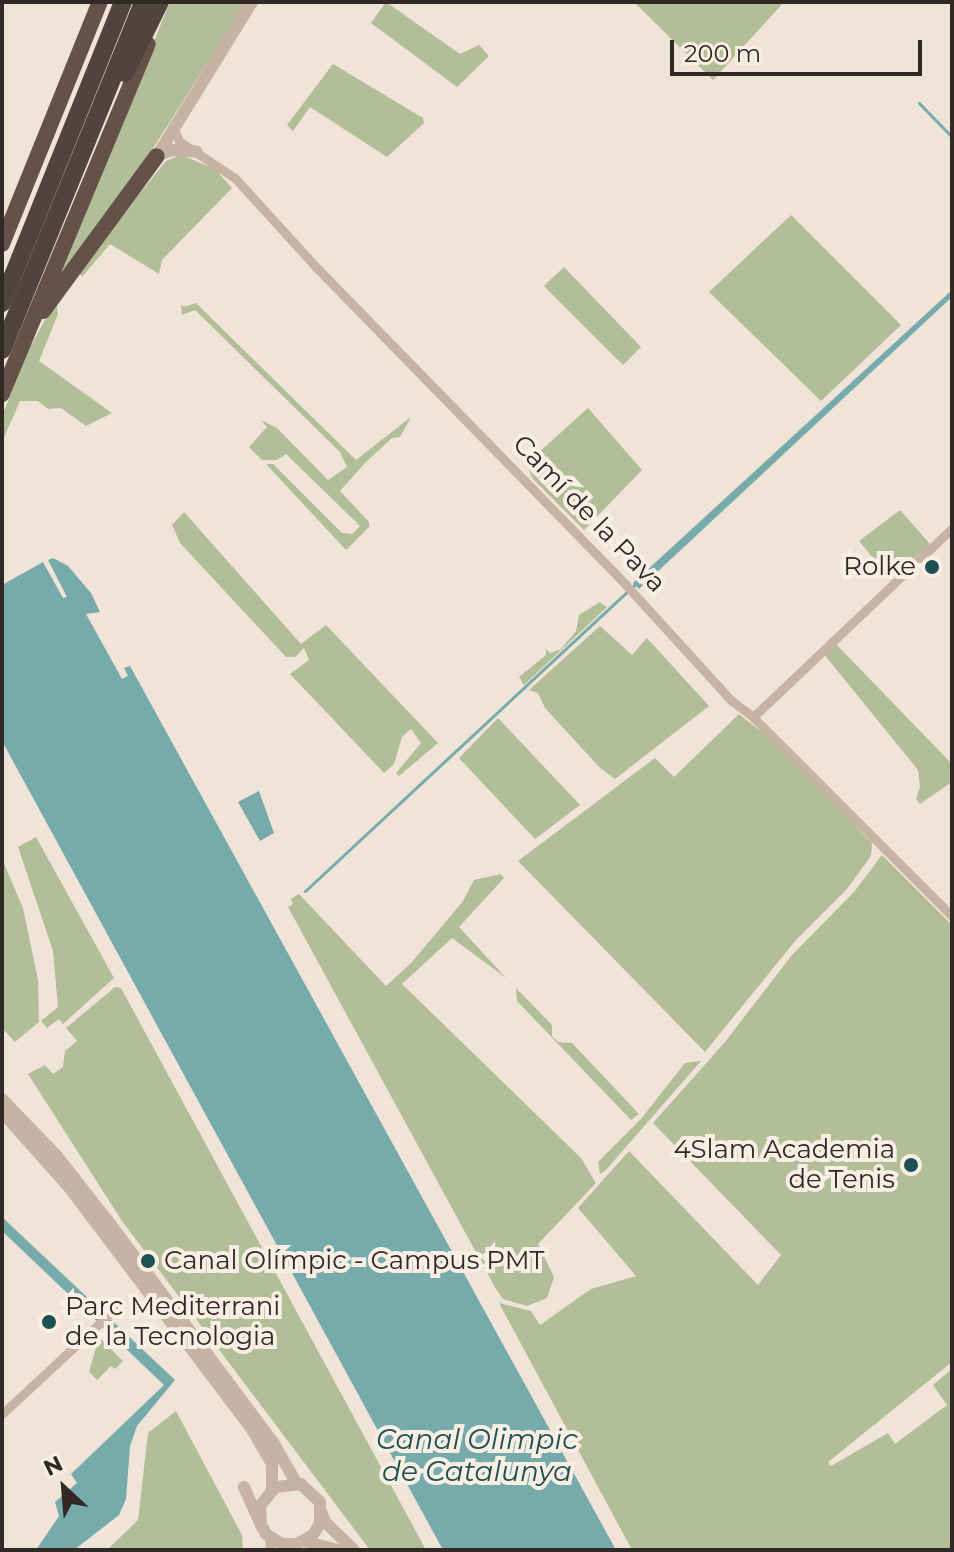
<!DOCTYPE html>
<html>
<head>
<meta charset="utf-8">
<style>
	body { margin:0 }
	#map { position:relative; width:954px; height:1552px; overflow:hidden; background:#f0e3d7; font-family:Montserrat,sans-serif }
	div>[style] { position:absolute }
	.green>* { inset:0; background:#b2be98 }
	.water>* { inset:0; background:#77abab }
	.stream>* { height:3px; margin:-1.5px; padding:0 1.5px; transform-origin:1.5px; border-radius:1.5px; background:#77abab }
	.minor>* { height:9px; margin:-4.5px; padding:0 4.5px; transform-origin:4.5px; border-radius:4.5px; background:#c7b3a4 }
	.tertiary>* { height:12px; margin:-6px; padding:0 6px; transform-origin:6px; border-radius:6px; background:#c7b3a4 }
	.trunk>* { height:16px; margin:-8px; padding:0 8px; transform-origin:8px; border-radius:8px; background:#64524a }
	.motorway>* { height:18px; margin:-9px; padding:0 9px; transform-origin:9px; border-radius:9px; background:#53433d }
	.dots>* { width:22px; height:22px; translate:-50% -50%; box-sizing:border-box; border:4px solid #f8eee3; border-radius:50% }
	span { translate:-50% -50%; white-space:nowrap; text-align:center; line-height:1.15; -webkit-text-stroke:8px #f8eee3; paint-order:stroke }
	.street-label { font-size:26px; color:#322925 }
	.poi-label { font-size:26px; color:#322925 }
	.right { translate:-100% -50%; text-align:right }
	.left { translate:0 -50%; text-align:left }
	.water-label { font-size:28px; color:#1d5052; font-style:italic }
	.frame { position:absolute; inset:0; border:4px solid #322925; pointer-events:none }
	.north { position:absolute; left:24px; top:1448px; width:80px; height:80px; -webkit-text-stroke:6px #f8eee3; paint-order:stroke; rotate:334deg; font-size:22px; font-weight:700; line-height:32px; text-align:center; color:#322925 }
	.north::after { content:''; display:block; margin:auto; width:28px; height:36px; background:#322925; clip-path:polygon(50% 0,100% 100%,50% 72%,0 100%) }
	.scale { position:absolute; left:670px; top:40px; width:252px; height:36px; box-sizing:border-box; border:4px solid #322925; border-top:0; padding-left:10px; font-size:24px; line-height:28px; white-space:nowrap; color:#322925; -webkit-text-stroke:6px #f8eee3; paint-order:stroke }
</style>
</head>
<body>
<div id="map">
	<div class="green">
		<i style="clip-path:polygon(170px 2px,246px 2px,126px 191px,53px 284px)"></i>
		<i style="clip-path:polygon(386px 2px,460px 54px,479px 45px,489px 56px,457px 87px,371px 23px)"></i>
		<i style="clip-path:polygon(634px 2px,784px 2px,713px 80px)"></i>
		<i style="clip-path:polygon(333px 64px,423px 118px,424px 123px,387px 157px,310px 107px,293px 131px,287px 125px)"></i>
		<i style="clip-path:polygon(181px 155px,215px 169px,232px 188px,162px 260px,159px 274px,110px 244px,82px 277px,78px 271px,96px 247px,166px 161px)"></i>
		<i style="clip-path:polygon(791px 215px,901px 325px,821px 401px,709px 292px)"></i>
		<i style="clip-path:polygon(564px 267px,641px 347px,623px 365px,544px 286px)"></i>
		<i style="clip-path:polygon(56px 300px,58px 314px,39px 361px,112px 413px,86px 426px,61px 408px,48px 409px,38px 401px,20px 401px,2px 442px,2px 416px,29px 349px)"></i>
		<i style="clip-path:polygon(196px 303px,356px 460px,411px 417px,400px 437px,392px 438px,365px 463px,340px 491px,369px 522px,369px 527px,346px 550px,266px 464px,273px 464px,342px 533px,352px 534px,360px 526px,286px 454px,277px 460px,262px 460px,249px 447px,267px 427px,261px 420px,277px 428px,328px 480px,347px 467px,340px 452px,195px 310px,182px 315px,181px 304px,184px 307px)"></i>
		<i style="clip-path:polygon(588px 408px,642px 470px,584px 530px,533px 479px,526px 464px)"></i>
		<i style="clip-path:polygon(900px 510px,930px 544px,891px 580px,859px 541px)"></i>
		<i style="clip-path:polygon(184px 512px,301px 644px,326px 625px,438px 743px,399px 776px,396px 773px,421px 743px,411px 729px,402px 737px,394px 764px,384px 773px,290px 674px,309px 660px,304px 648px,295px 657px,286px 657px,180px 543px,172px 525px)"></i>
		<i style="clip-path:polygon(600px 602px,607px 607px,524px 685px,519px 677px,546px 655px,546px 649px,550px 653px,561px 649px,576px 631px,579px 615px)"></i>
		<i style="clip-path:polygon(600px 626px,632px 655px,647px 638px,709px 706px,615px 779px,600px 768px,545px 708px,538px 693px,529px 690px)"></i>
		<i style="clip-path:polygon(834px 642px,952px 764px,952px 782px,920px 804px,916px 799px,920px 787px,918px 770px,823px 653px)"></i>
		<i style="clip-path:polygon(739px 714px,769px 738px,872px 843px,871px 856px,847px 889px,796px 940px,705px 1052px,518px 861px,655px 758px,674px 777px)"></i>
		<i style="clip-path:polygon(498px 718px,580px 805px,535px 839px,459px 758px)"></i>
		<i style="clip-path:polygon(36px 837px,114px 978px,63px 1024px,59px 1019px,47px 1028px,41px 1021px,58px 1007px,53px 951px,18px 847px)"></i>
		<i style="clip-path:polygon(882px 855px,952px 925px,952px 1362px,828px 1462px,831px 1466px,888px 1433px,895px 1444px,947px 1405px,933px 1385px,952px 1369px,952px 1550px,632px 1550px,499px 1303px,531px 1311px,540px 1325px,591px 1289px,636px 1276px,578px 1208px,629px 1151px,758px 1285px,781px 1255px,653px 1123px,725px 1042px,792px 955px,854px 892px)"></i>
		<i style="clip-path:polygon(2px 859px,23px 908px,38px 980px,39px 1022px,15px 1042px,2px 1028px)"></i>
		<i style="clip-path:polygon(501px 874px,504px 878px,459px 927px,506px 978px,452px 938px,402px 984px,581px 1158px,596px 1183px,538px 1244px,554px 1277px,547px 1298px,527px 1306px,503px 1299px,496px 1289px,288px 907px,293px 904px,291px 899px,299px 894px,386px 986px,412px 962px,463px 901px,474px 880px)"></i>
		<i style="clip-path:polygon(115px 987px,121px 988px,426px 1550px,370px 1550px,122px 1221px,28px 1074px,45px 1065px,53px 1074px,63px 1067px,65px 1051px,77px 1041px,66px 1028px)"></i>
		<i style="clip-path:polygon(516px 988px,552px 1025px,552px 1036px,558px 1042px,572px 1043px,639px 1114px,631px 1120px,517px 1001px)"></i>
		<i style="clip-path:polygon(701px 1061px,605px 1171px,600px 1174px,598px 1162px,641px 1119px,685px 1063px)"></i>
		<i style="clip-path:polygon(99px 1337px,123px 1361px,115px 1369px,111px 1366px,97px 1380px,89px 1372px)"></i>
		<i style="clip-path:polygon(176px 1411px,242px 1535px,243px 1550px,107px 1550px,138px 1520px,148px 1433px)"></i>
	</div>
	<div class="water">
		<i style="clip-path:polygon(952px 290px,952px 297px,639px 589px,633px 583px)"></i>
		<i style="clip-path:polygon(53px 558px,68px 566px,91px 593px,100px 612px,86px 614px,122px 679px,128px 676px,124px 668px,130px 666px,616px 1550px,443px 1550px,2px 741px,2px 585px,43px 562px,63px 598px,67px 597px,48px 560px)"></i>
		<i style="clip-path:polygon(259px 791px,274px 833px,260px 841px,238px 802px)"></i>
		<i style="clip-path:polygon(2px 1217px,175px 1380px,137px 1426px,130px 1446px,126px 1499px,119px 1515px,74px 1550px,36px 1550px,59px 1516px,55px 1502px,77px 1483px,71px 1474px,164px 1385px,2px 1231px)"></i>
	</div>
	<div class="stream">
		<i style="left:919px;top:103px;width:47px;rotate:45.9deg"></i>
		<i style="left:305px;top:891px;width:453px;rotate:-42.9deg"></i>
	</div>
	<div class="minor">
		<i style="left:173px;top:128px;width:14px;rotate:65deg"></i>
		<i style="left:179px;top:141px;width:67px;rotate:33.5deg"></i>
		<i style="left:235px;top:178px;width:119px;rotate:47.7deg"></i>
		<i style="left:315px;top:266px;width:444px;rotate:45.7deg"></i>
		<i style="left:625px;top:584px;width:159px;rotate:47.6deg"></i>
		<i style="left:732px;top:701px;width:26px;rotate:37deg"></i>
		<i style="left:753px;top:717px;width:281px;rotate:45deg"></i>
		<i style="left:753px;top:717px;width:274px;rotate:-43.5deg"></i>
		<i style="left:2px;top:1414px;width:156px;rotate:-42.9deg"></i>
		<i style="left:269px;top:1537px;width:13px;rotate:86deg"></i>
	</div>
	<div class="tertiary">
		<i style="left:157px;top:156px;width:181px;rotate:-58.3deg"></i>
		<i style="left:157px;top:156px;width:15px;rotate:-23deg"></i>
		<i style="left:171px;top:150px;width:26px;rotate:4deg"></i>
		<i style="left:2px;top:1099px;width:78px;rotate:46deg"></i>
		<i style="left:56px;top:1155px;width:89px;rotate:51.8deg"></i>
		<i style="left:111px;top:1225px;width:271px;rotate:53.3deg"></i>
		<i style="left:273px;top:1442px;width:48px;rotate:60.3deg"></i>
		<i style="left:2px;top:1112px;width:99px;rotate:48.3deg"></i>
		<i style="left:68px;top:1186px;width:307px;rotate:52.9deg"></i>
		<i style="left:253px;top:1431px;width:38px;rotate:60deg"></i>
		<i style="left:272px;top:1464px;width:25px;rotate:90deg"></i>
		<i style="left:244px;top:1487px;width:42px;rotate:65.9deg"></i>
		<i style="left:261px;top:1525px;width:10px;rotate:61deg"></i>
		<i style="left:266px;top:1534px;width:19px;rotate:32deg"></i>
		<i style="left:282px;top:1544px;width:14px"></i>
		<i style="left:296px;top:1544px;width:18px;rotate:-27deg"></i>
		<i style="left:312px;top:1536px;width:14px;rotate:-56deg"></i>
		<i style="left:320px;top:1524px;width:22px;rotate:-90deg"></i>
		<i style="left:320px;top:1502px;width:26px;rotate:-137deg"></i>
		<i style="left:301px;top:1484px;width:26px;rotate:173deg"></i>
		<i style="left:275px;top:1487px;width:24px;rotate:128deg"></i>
		<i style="left:260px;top:1506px;width:19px;rotate:87deg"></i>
		<i style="left:322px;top:1513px;width:9px;rotate:72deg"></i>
		<i style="left:325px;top:1522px;width:40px;rotate:44deg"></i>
		<i style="left:304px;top:1541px;width:35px;rotate:15deg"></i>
	</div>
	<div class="trunk">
		<i style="left:2px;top:244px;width:261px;rotate:-68deg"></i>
		<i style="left:43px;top:311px;width:192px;rotate:-53.7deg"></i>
		<i style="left:2px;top:394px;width:379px;rotate:-67.4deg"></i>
	</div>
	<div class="motorway">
		<i style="left:125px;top:73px;width:79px;rotate:-63.8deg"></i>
		<i style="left:2px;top:303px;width:324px;rotate:-68.1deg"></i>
		<i style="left:2px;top:350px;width:375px;rotate:-67.9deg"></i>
	</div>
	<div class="dots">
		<i style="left:932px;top:567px;background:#1d5052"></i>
		<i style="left:911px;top:1165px;background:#1d5052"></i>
		<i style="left:148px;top:1261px;background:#1d5052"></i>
		<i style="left:49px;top:1322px;background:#1d5052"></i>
	</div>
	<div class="street-label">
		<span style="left:589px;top:514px;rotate:46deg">Camí de la Pava</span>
	</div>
	<div class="poi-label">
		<span class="right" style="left:916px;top:567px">Rolke</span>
		<span class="right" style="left:895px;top:1165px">4Slam Academia<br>de Tenis</span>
		<span class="left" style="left:164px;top:1261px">Canal Olímpic - Campus PMT</span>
		<span class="left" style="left:65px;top:1322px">Parc Mediterrani<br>de la Tecnologia</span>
	</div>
	<div class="water-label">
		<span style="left:477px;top:1455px">Canal Olimpic<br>de Catalunya</span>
	</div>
	<div class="frame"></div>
	<div class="north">N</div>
	<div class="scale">200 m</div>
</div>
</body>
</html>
